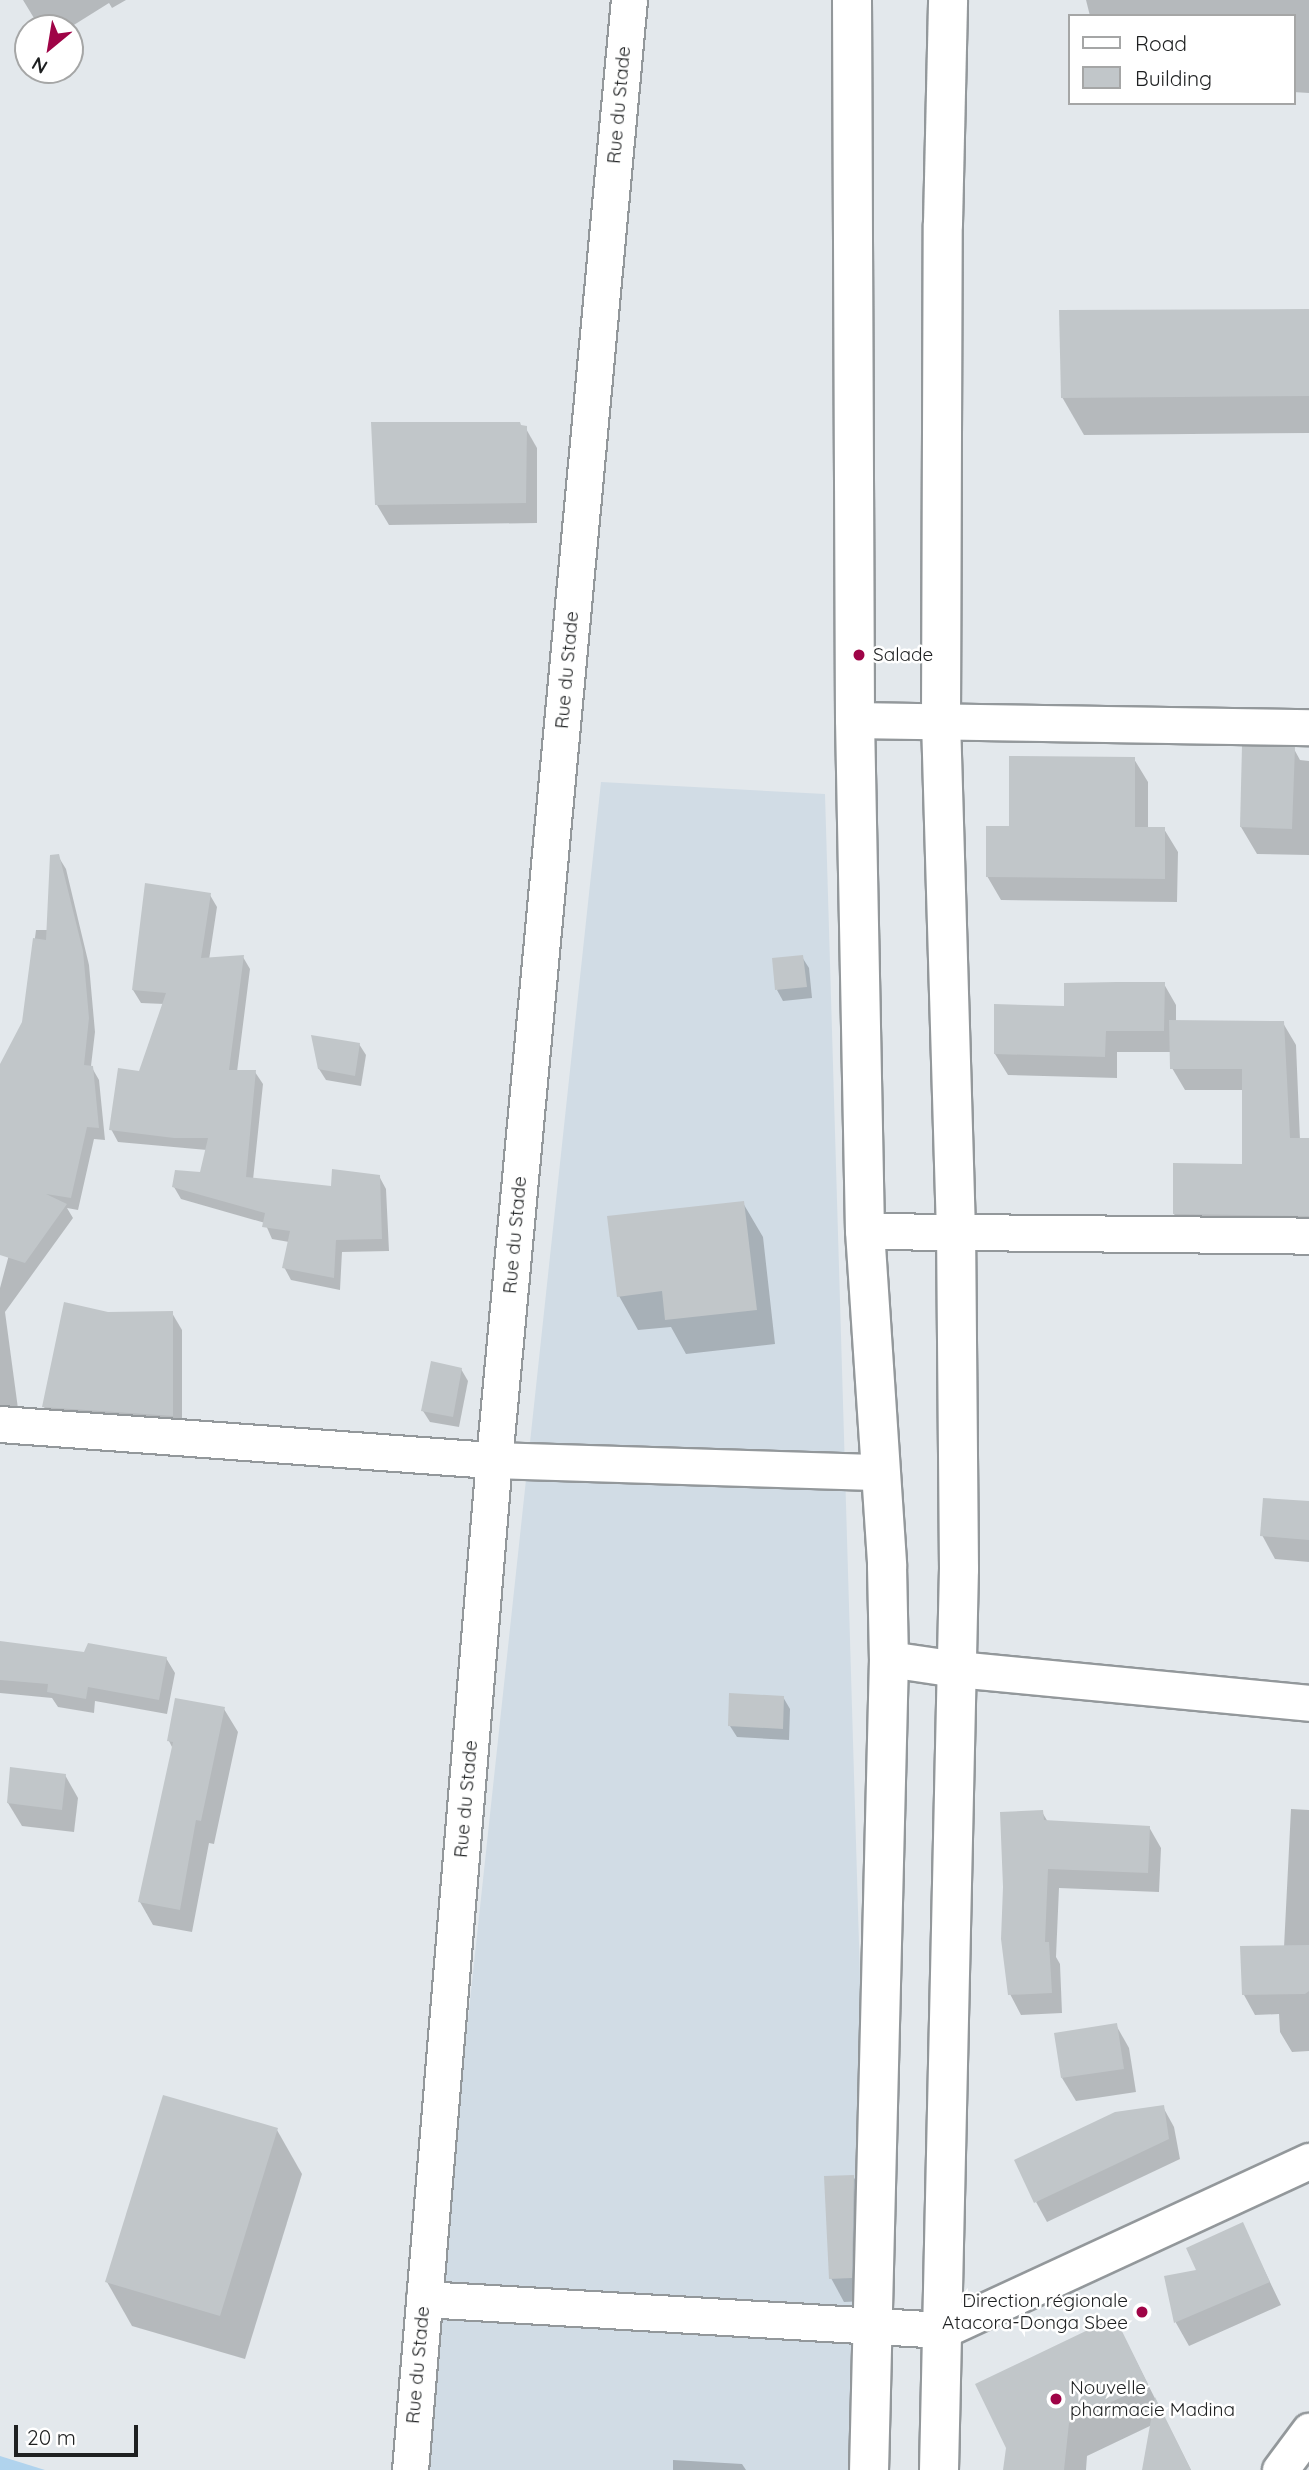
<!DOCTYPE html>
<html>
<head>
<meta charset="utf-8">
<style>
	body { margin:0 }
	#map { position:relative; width:1309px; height:2470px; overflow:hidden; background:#e3e8ec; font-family:Quicksand,sans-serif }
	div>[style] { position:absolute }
	.built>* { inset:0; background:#d1dce5 }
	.green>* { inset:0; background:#b0d3ed }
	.shadow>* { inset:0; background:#0003 }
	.building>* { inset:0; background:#c1c6c9 }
	.roads { filter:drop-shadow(2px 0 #93989b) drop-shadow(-2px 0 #93989b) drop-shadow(0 2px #93989b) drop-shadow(0 -2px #93989b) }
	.street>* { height:35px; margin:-17.5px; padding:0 17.5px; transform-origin:17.5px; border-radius:17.5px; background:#fff }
	.primary>* { height:38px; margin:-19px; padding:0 19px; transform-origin:19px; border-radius:19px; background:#fff }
	.dots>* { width:19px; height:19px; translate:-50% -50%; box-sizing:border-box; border:4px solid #fff; border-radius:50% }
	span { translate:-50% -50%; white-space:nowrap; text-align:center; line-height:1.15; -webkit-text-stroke:5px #fff; paint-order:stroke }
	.street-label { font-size:19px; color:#1e2021 }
	.poi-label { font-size:19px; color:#1e2021 }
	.left { translate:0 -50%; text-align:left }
	.right { translate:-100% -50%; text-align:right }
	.legend { position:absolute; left:1068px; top:14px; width:228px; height:91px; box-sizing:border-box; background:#fff; border:2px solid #a5a6a6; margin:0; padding:9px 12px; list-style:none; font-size:21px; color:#1e2021 }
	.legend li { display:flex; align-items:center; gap:14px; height:35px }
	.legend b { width:35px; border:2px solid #a5a6a6 }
	.north { position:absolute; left:14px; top:14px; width:70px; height:70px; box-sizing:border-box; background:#fff; border:2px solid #a5a6a6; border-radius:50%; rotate:210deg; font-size:19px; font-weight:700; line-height:28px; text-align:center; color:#1e2021 }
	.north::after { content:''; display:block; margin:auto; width:24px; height:32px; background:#9f0447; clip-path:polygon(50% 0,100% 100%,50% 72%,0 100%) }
	.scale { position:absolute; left:14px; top:2425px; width:124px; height:32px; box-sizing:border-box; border:4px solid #1e2021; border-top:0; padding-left:9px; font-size:21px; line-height:24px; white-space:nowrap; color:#1e2021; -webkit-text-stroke:5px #fff; paint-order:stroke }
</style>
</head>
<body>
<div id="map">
	<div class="built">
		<i style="clip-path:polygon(601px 782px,825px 794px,872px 2384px,865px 2470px,424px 2470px,432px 2354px)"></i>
	</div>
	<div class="green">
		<i style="clip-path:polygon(0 2456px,45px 2470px,0 2470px)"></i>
	</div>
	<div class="shadow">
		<i style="clip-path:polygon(23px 0,126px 0,112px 8px,109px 3px,69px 28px,40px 28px)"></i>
		<i style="clip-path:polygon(1086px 0,1309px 0,1309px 93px,1293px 92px,1293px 16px,1090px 16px)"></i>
		<i style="clip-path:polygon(1309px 311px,1309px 433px,1084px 435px,1062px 397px)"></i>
		<i style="clip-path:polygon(522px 427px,525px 427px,537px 448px,537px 523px,389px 525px,377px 505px)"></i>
		<i style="clip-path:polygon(1294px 749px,1300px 760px,1309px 761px,1309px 855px,1257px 854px,1241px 827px)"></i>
		<i style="clip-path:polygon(1134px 759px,1148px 782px,1148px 829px,1164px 829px,1178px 852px,1177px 902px,1001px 900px,987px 876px,1011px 827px)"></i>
		<i style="clip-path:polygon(58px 856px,66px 869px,89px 965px,95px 1032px,91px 1066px,99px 1080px,105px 1140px,94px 1139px,78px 1210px,67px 1208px,73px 1218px,5px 1312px,19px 1416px,0 1414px,0 1288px,23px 1203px,0 1205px,0 1068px,24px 1023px,36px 930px,48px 930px)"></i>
		<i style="clip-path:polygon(210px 895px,217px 907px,209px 960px,243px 957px,250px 969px,237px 1072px,255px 1072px,263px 1084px,253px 1180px,332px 1188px,379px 1176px,386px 1189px,389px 1251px,342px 1252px,340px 1290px,291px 1280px,284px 1267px,289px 1242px,272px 1239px,265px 1223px,181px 1199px,174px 1187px,201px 1174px,207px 1150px,118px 1142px,111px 1129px,140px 1072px,164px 1004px,141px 1003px,133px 990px)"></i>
		<i style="clip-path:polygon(802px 957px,809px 968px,812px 998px,783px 1001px,777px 990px)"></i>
		<i style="clip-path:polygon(1164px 984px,1176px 1005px,1176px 1022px,1283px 1023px,1296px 1045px,1300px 1140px,1309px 1139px,1309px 1237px,1187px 1236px,1174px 1214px,1244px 1166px,1244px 1090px,1185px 1090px,1172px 1068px,1172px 1052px,1117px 1052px,1117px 1078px,1008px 1075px,995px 1054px,1066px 1007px)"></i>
		<i style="clip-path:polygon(359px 1044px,366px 1055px,361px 1086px,326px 1080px,319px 1069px)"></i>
		<i style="clip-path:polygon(743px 1203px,763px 1237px,775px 1344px,686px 1354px,671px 1327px,638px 1330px,619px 1296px)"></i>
		<i style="clip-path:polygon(172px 1313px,182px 1330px,182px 1433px,54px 1424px,44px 1407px,108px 1314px)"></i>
		<i style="clip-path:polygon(461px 1369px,468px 1381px,459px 1427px,430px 1422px,423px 1411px)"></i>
		<i style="clip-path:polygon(1309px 1503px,1309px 1562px,1275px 1559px,1262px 1535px)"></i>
		<i style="clip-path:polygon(0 1644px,85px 1654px,166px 1658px,175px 1673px,167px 1714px,95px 1701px,94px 1713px,58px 1707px,52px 1698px,0 1693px)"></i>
		<i style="clip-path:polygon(783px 1697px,790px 1709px,789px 1740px,737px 1737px,730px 1726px)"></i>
		<i style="clip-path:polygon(224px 1709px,238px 1732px,214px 1844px,209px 1843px,192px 1932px,153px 1925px,140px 1902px,173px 1749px,169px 1741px)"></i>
		<i style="clip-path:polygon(65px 1775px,78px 1798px,74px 1832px,22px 1826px,8px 1803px)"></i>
		<i style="clip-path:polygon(1291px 1809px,1309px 1810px,1309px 2051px,1292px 2052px,1280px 2032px,1279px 2014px,1255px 2015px,1244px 1995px,1242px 1948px,1284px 1947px)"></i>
		<i style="clip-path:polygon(1042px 1812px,1048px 1822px,1149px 1827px,1161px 1848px,1159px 1892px,1059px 1888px,1056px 1957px,1060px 1964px,1062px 2013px,1021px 2015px,1010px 1994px)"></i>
		<i style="clip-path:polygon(1116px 2025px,1129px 2048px,1136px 2092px,1076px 2101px,1062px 2078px)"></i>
		<i style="clip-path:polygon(1163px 2107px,1174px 2127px,1180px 2159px,1047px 2222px,1036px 2202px)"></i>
		<i style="clip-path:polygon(277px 2130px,302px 2174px,245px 2359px,132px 2326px,107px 2282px)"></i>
		<i style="clip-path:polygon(853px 2176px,867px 2200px,864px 2301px,844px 2302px,831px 2278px)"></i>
		<i style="clip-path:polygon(1242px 2224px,1281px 2305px,1189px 2346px,1176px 2323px,1166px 2278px,1198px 2271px)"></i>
		<i style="clip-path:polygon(1115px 2319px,1191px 2470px,1143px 2470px,1152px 2425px,1087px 2456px,1086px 2470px,1005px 2470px)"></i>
		<i style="clip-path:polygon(673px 2460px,742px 2464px,746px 2470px,673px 2470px)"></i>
	</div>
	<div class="building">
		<i style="clip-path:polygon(1309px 309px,1309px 396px,1061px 398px,1059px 310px)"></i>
		<i style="clip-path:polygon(371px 422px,520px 422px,521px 425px,527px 426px,526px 503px,375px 505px)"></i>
		<i style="clip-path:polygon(1242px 746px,1295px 747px,1292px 829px,1240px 827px)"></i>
		<i style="clip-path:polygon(1009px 756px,1135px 757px,1135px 827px,1165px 827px,1165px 879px,986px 877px,986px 826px,1009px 826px)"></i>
		<i style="clip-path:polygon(59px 854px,83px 951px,89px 1018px,84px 1065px,93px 1066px,99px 1128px,87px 1127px,71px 1198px,46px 1194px,67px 1204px,25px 1263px,0 1255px,0 1064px,22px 1022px,33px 938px,46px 940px,50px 855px)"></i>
		<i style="clip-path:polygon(145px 883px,211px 893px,201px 958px,244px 955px,229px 1070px,256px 1070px,246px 1177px,331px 1186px,332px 1169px,380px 1175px,382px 1239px,336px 1240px,334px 1278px,282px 1268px,290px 1231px,262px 1227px,265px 1213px,172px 1187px,175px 1170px,200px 1172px,208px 1138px,174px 1138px,109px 1130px,118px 1068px,139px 1071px,166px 993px,132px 990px)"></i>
		<i style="clip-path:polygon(803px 955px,807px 987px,775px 990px,772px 958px)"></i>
		<i style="clip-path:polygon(1117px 982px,1165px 982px,1164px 1031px,1106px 1031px,1105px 1057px,994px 1054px,994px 1004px,1064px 1006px,1064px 983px)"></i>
		<i style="clip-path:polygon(1169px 1020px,1284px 1021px,1290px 1138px,1309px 1138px,1309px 1216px,1173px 1214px,1173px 1163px,1242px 1164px,1242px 1069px,1170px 1069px)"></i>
		<i style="clip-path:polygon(311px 1035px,360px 1043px,355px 1076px,318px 1069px)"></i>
		<i style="clip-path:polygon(744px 1201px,757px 1310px,665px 1320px,662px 1291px,617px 1297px,607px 1216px)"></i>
		<i style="clip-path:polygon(64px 1302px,108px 1312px,173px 1311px,173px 1416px,42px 1407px)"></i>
		<i style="clip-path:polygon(431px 1361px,462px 1368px,453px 1417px,421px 1411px)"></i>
		<i style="clip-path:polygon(1263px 1498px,1309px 1501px,1309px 1540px,1260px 1536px)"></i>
		<i style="clip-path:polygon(0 1641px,84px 1652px,88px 1643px,167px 1657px,159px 1700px,88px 1687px,86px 1699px,47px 1692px,48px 1684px,0 1680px)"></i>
		<i style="clip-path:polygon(729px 1693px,784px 1696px,783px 1729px,728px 1726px)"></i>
		<i style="clip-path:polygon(175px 1698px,225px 1707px,201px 1821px,196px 1820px,180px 1910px,138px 1902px,173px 1742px,167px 1741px)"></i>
		<i style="clip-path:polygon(10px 1767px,66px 1774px,62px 1810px,7px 1803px)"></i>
		<i style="clip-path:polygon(1043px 1810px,1044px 1820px,1150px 1826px,1148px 1873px,1048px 1869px,1045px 1942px,1049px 1942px,1052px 1993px,1008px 1995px,1001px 1939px,1003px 1887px,1000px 1812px)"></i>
		<i style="clip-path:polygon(1309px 1945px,1309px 1991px,1305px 1994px,1242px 1995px,1240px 1946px)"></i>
		<i style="clip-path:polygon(1117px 2023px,1124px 2069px,1061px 2078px,1054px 2033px)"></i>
		<i style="clip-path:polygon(163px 2095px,278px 2128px,220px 2316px,105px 2282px)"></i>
		<i style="clip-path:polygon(1164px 2105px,1169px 2139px,1034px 2203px,1014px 2160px,1115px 2112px)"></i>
		<i style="clip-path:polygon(854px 2175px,852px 2278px,829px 2279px,824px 2176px)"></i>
		<i style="clip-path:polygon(1243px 2222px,1270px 2282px,1174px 2323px,1164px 2276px,1196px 2270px,1186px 2248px)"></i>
		<i style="clip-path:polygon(1115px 2317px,1148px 2384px,1069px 2423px,1064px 2470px,1003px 2470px,1006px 2448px,975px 2384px)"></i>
		<i style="clip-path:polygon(1155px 2397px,1191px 2470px,1142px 2470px)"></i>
	</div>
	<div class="roads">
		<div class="street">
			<i style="left:855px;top:720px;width:454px;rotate:0.9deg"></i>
			<i style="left:865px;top:1231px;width:444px;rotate:0.6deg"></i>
			<i style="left:0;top:1424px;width:495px;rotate:4.2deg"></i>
			<i style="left:494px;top:1460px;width:386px;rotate:1.8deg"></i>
			<i style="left:889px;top:1659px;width:69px;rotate:8.4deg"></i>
			<i style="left:957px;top:1669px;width:354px;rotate:5.5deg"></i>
			<i style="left:424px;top:2299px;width:520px;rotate:3.42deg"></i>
			<i style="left:943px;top:2330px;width:403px;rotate:-24.8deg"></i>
			<i style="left:410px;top:2470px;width:1013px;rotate:-85.25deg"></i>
			<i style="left:494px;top:1460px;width:1466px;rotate:-84.72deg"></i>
			<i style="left:1280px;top:2470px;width:49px;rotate:-53.4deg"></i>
		</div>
		<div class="primary">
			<i style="left:852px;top:0;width:720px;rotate:89.76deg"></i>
			<i style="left:855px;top:720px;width:511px;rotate:88.88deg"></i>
			<i style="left:865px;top:1231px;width:336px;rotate:86.2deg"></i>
			<i style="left:887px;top:1566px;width:93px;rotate:88.8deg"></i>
			<i style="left:889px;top:1659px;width:811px;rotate:91.41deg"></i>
			<i style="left:939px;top:2470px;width:901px;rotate:-88.73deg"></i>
			<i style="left:959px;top:1569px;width:337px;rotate:-90.5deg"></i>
			<i style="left:956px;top:1232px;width:512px;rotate:-91.68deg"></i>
			<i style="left:941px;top:720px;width:496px;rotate:-89.8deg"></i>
			<i style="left:943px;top:224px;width:224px;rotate:-88.7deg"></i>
		</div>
	</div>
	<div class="dots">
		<i style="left:859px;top:655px;background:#9f0447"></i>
		<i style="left:1142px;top:2312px;background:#9f0447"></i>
		<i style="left:1056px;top:2399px;background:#9f0447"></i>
	</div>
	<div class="street-label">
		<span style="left:619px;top:105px;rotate:-85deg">Rue du Stade</span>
		<span style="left:567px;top:670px;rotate:-85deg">Rue du Stade</span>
		<span style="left:515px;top:1235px;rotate:-85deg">Rue du Stade</span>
		<span style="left:466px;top:1799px;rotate:-85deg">Rue du Stade</span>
		<span style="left:418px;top:2365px;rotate:-85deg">Rue du Stade</span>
	</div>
	<div class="poi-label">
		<span class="left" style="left:873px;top:655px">Salade</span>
		<span class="right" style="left:1128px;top:2312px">Direction régionale<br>Atacora-Donga Sbee</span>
		<span class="left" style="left:1070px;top:2399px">Nouvelle<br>pharmacie Madina</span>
	</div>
	<ul class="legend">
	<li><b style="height:9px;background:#fff"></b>Road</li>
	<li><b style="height:19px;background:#c1c6c9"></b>Building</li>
	</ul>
	<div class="north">N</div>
	<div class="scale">20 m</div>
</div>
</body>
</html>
